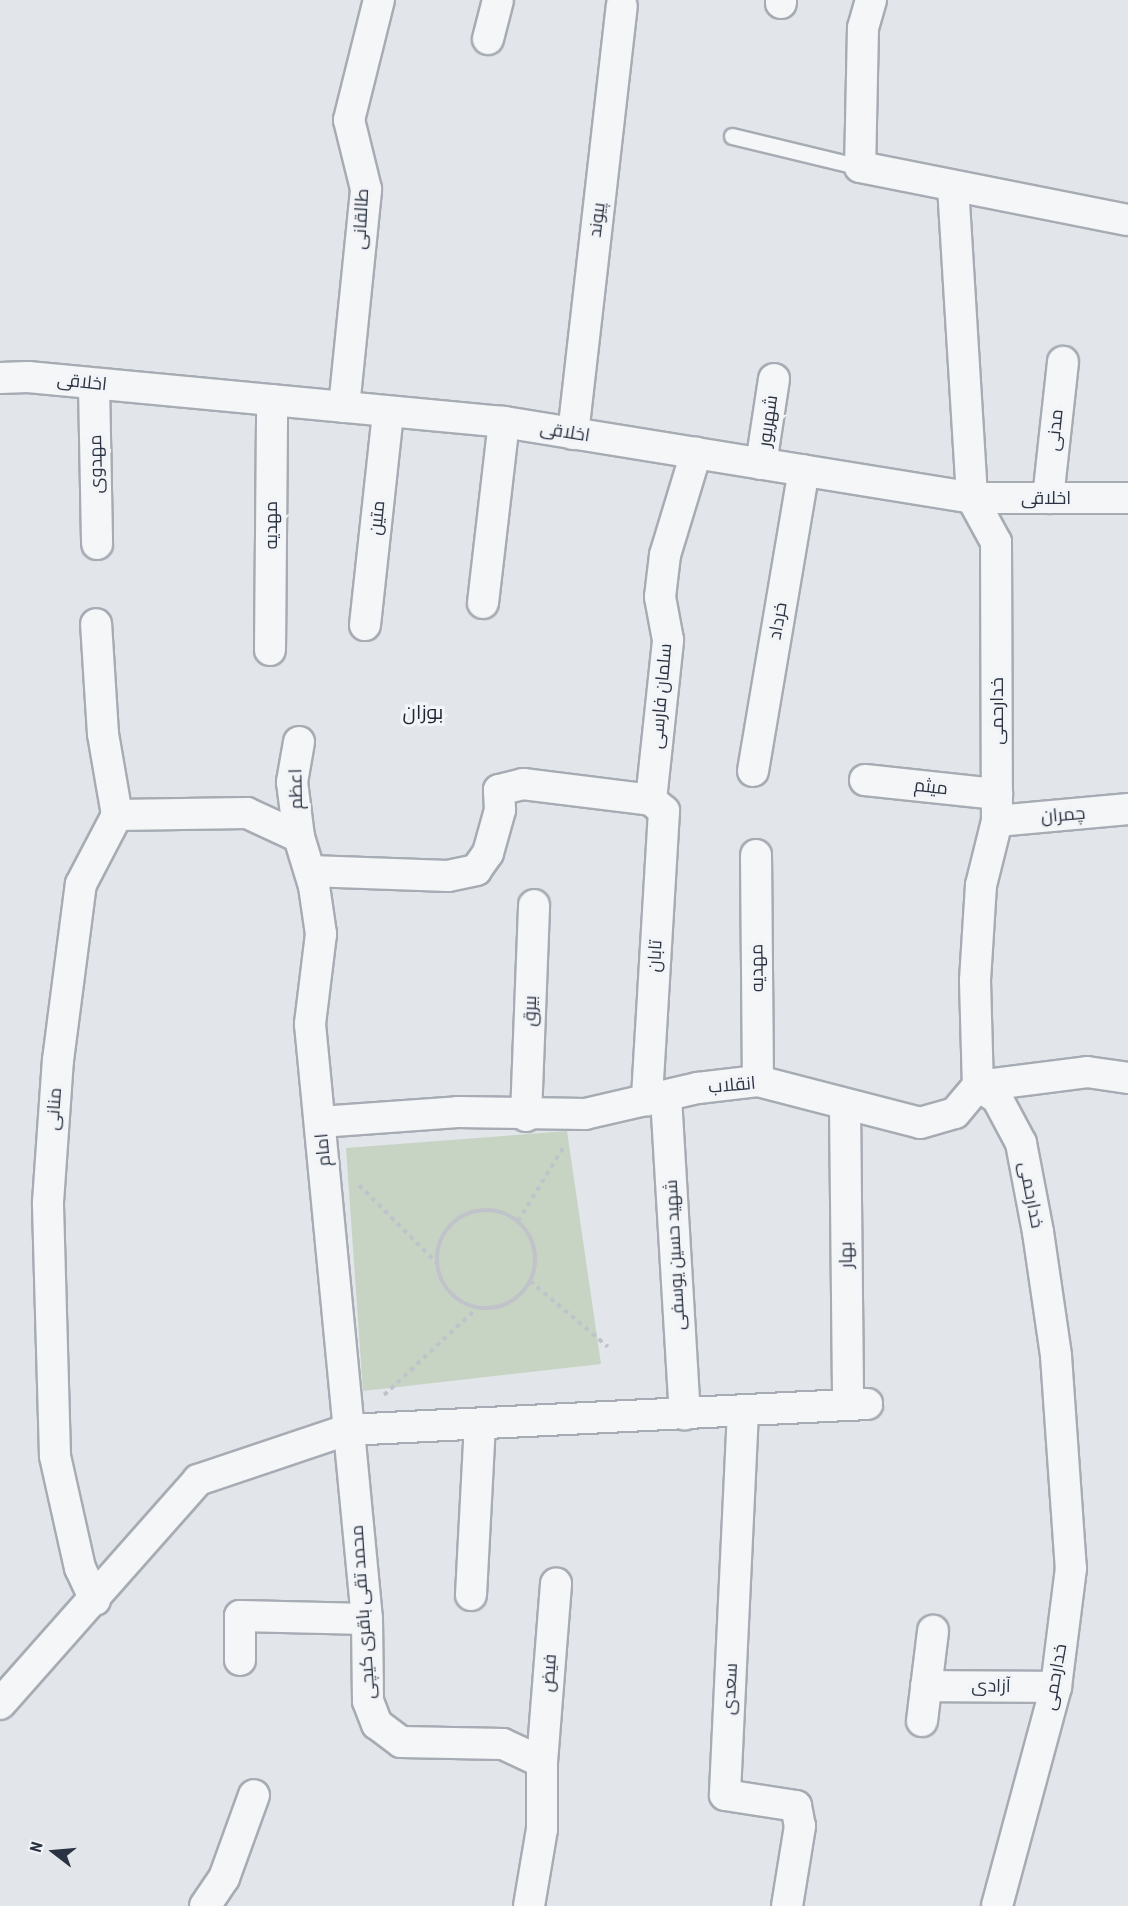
<!DOCTYPE html>
<html>
<head>
<meta charset="utf-8">
<style>
	body { margin:0 }
	#map { position:relative; width:1128px; height:1906px; overflow:hidden; background:#e2e5ea; font-family:"Roboto Condensed",Cairo,sans-serif }
	div>[style] { position:absolute }
	.green>* { inset:0; background:#c7d4c3 }
	.path>* { height:4px; margin-top:-2px; transform-origin:0; background:repeating-linear-gradient(90deg,#c0c3c9 0 4.5px,transparent 0 9px) }
	.path>.ring { margin:-2px; padding:0; box-sizing:content-box; background:none; border:4px solid #c0c3c9; border-radius:50% }
	.roads { filter:drop-shadow(2px 0 #a7acb4) drop-shadow(-2px 0 #a7acb4) drop-shadow(0 2px #a7acb4) drop-shadow(0 -2px #a7acb4) }
	.service>* { height:15px; margin:-7.5px; padding:0 7.5px; transform-origin:7.5px; border-radius:7.5px; background:#f5f6f8 }
	.minor>* { height:30px; margin:-15px; padding:0 15px; transform-origin:15px; border-radius:15px; background:#f5f6f8 }
	span { translate:-50% -50%; white-space:nowrap; text-align:center; line-height:1.15; -webkit-text-stroke:6px #f2f4f7; paint-order:stroke }
	.street-label { font-size:18px; color:#2a3342 }
	.neighbourhood-label { font-size:20px; color:#1d2433 }
	.north { position:absolute; left:24px; top:1822px; width:60px; height:60px; -webkit-text-stroke:4px #f2f4f7; paint-order:stroke; rotate:286deg; font-size:16px; font-weight:700; line-height:24px; text-align:center; color:#2a3342 }
	.north::after { content:''; display:block; margin:auto; width:21px; height:27px; background:#2a3342; clip-path:polygon(50% 0,100% 100%,50% 72%,0 100%) }
</style>
</head>
<body>
<div id="map">
	<div class="green">
		<i style="clip-path:polygon(567px 1131px,601px 1364px,363px 1391px,346px 1148px)"></i>
	</div>
	<div class="path">
		<i style="left:359px;top:1185px;width:110px;rotate:45deg"></i>
		<i class="ring" style="left:437px;top:1210px;width:94px;height:94px"></i>
		<i style="left:518px;top:1221px;width:89px;rotate:-58.3deg"></i>
		<i style="left:530px;top:1281px;width:102px;rotate:40.2deg"></i>
		<i style="left:384px;top:1395px;width:127px;rotate:-43.1deg"></i>
	</div>
	<div class="roads">
		<div class="service">
			<i style="left:732px;top:136px;width:132px;rotate:13.6deg"></i>
		</div>
		<div class="minor">
			<i style="left:871px;top:0;width:29px;rotate:106deg"></i>
			<i style="left:863px;top:28px;width:139px;rotate:91.2deg"></i>
			<i style="left:860px;top:167px;width:273px;rotate:11.2deg"></i>
			<i style="left:781px;top:3px;width:3px;rotate:-90deg"></i>
			<i style="left:488px;top:39px;width:40px;rotate:-75.6deg"></i>
			<i style="left:953px;top:186px;width:313px;rotate:86.5deg"></i>
			<i style="left:972px;top:498px;width:50px;rotate:61.4deg"></i>
			<i style="left:996px;top:542px;width:279px;rotate:89.8deg"></i>
			<i style="left:997px;top:821px;width:66px;rotate:104deg"></i>
			<i style="left:981px;top:885px;width:96px;rotate:93.6deg"></i>
			<i style="left:975px;top:981px;width:105px;rotate:88.4deg"></i>
			<i style="left:978px;top:1086px;width:22px;rotate:32deg"></i>
			<i style="left:997px;top:1098px;width:51px;rotate:61.9deg"></i>
			<i style="left:1021px;top:1143px;width:91px;rotate:79.2deg"></i>
			<i style="left:1038px;top:1232px;width:125px;rotate:81.7deg"></i>
			<i style="left:1056px;top:1356px;width:213px;rotate:86deg"></i>
			<i style="left:1071px;top:1568px;width:120px;rotate:97.2deg"></i>
			<i style="left:1056px;top:1687px;width:227px;rotate:105.1deg"></i>
			<i style="left:0;top:378px;width:28px;rotate:-2deg"></i>
			<i style="left:28px;top:377px;width:478px;rotate:5.4deg"></i>
			<i style="left:504px;top:422px;width:474px;rotate:9.2deg"></i>
			<i style="left:972px;top:498px;width:156px"></i>
			<i style="left:94px;top:384px;width:160px;rotate:88.9deg"></i>
			<i style="left:344px;top:407px;width:219px;rotate:-84.2deg"></i>
			<i style="left:366px;top:189px;width:71px;rotate:-103.8deg"></i>
			<i style="left:349px;top:120px;width:124px;rotate:-76deg"></i>
			<i style="left:573px;top:434px;width:431px;rotate:-83.5deg"></i>
			<i style="left:761px;top:464px;width:86px;rotate:-81.3deg"></i>
			<i style="left:1048px;top:498px;width:137px;rotate:-83.7deg"></i>
			<i style="left:483px;top:603px;width:182px;rotate:-83.4deg"></i>
			<i style="left:365px;top:625px;width:214px;rotate:-83.8deg"></i>
			<i style="left:270px;top:650px;width:250px;rotate:-89.5deg"></i>
			<i style="left:299px;top:742px;width:41px;rotate:99.9deg"></i>
			<i style="left:292px;top:782px;width:55px;rotate:82.7deg"></i>
			<i style="left:753px;top:771px;width:305px;rotate:-80.4deg"></i>
			<i style="left:865px;top:780px;width:133px;rotate:6.1deg"></i>
			<i style="left:651px;top:800px;width:161px;rotate:-83.9deg"></i>
			<i style="left:668px;top:640px;width:44px;rotate:-100.5deg"></i>
			<i style="left:660px;top:597px;width:42px;rotate:-83.2deg"></i>
			<i style="left:665px;top:555px;width:107px;rotate:-73.1deg"></i>
			<i style="left:117px;top:815px;width:130px;rotate:-0.9deg"></i>
			<i style="left:247px;top:813px;width:57px;rotate:24.8deg"></i>
			<i style="left:299px;top:837px;width:51px;rotate:73deg"></i>
			<i style="left:314px;top:886px;width:49px;rotate:81.7deg"></i>
			<i style="left:321px;top:934px;width:91px;rotate:97deg"></i>
			<i style="left:310px;top:1024px;width:598px;rotate:84.53deg"></i>
			<i style="left:367px;top:1619px;width:82px;rotate:89.3deg"></i>
			<i style="left:368px;top:1701px;width:25px;rotate:69deg"></i>
			<i style="left:377px;top:1724px;width:30px;rotate:37deg"></i>
			<i style="left:401px;top:1742px;width:102px;rotate:1.1deg"></i>
			<i style="left:503px;top:1744px;width:43px;rotate:24.8deg"></i>
			<i style="left:542px;top:1762px;width:67px;rotate:90deg"></i>
			<i style="left:542px;top:1829px;width:78px;rotate:99.6deg"></i>
			<i style="left:997px;top:821px;width:132px;rotate:-5.2deg"></i>
			<i style="left:756px;top:855px;width:226px;rotate:89.5deg"></i>
			<i style="left:310px;top:871px;width:138px;rotate:2.1deg"></i>
			<i style="left:448px;top:876px;width:29px;rotate:-12deg"></i>
			<i style="left:476px;top:870px;width:21px;rotate:-55deg"></i>
			<i style="left:488px;top:853px;width:45px;rotate:-74.4deg"></i>
			<i style="left:500px;top:810px;width:20px;rotate:-93deg"></i>
			<i style="left:499px;top:790px;width:25px;rotate:-14deg"></i>
			<i style="left:523px;top:784px;width:129px;rotate:7.1deg"></i>
			<i style="left:651px;top:800px;width:17px;rotate:40deg"></i>
			<i style="left:664px;top:811px;width:290px;rotate:93.4deg"></i>
			<i style="left:666px;top:1097px;width:318px;rotate:86.6deg"></i>
			<i style="left:845px;top:1105px;width:300px;rotate:89.4deg"></i>
			<i style="left:526px;top:1116px;width:211px;rotate:-87.8deg"></i>
			<i style="left:320px;top:1122px;width:138px;rotate:-4.1deg"></i>
			<i style="left:458px;top:1112px;width:127px;rotate:0.9deg"></i>
			<i style="left:585px;top:1114px;width:116px;rotate:-13deg"></i>
			<i style="left:698px;top:1088px;width:60px;rotate:-6.7deg"></i>
			<i style="left:758px;top:1081px;width:167px;rotate:14.5deg"></i>
			<i style="left:920px;top:1123px;width:36px;rotate:-16deg"></i>
			<i style="left:955px;top:1113px;width:35px;rotate:-50deg"></i>
			<i style="left:978px;top:1086px;width:110px;rotate:-7.3deg"></i>
			<i style="left:1087px;top:1072px;width:41px;rotate:8.3deg"></i>
			<i style="left:743px;top:1411px;width:384px;rotate:92.7deg"></i>
			<i style="left:725px;top:1795px;width:72px;rotate:8.8deg"></i>
			<i style="left:796px;top:1806px;width:20px;rotate:79deg"></i>
			<i style="left:800px;top:1826px;width:81px;rotate:99.2deg"></i>
			<i style="left:471px;top:1595px;width:171px;rotate:-87deg"></i>
			<i style="left:95px;top:1600px;width:35px;rotate:-115deg"></i>
			<i style="left:80px;top:1568px;width:115px;rotate:-102.6deg"></i>
			<i style="left:55px;top:1456px;width:254px;rotate:-91.6deg"></i>
			<i style="left:48px;top:1202px;width:142px;rotate:-86deg"></i>
			<i style="left:58px;top:1060px;width:177px;rotate:-82.6deg"></i>
			<i style="left:81px;top:884px;width:78px;rotate:-62.4deg"></i>
			<i style="left:117px;top:815px;width:82px;rotate:-99.8deg"></i>
			<i style="left:103px;top:734px;width:110px;rotate:-93.6deg"></i>
			<i style="left:240px;top:1660px;width:44px;rotate:-90deg"></i>
			<i style="left:240px;top:1616px;width:127px;rotate:1.4deg"></i>
			<i style="left:926px;top:1686px;width:130px;rotate:0.4deg"></i>
			<i style="left:0;top:1704px;width:299px;rotate:-48.5deg"></i>
			<i style="left:198px;top:1480px;width:157px;rotate:-18.6deg"></i>
			<i style="left:347px;top:1430px;width:521px;rotate:-2.86deg"></i>
			<i style="left:922px;top:1721px;width:91px;rotate:-83deg"></i>
			<i style="left:542px;top:1762px;width:179px;rotate:-85.5deg"></i>
			<i style="left:205px;top:1906px;width:34px;rotate:-56deg"></i>
			<i style="left:224px;top:1878px;width:88px;rotate:-70.1deg"></i>
		</div>
	</div>
	<div class="street-label">
		<span style="left:361px;top:219px;rotate:-87deg">طالقانی</span>
		<span style="left:597px;top:220px;rotate:-83deg">پیوند</span>
		<span style="left:82px;top:382px;rotate:6deg">اخلاقی</span>
		<span style="left:768px;top:421px;rotate:-82deg">شهریور</span>
		<span style="left:1055px;top:430px;rotate:-84deg">مدنی</span>
		<span style="left:565px;top:432px;rotate:9deg">اخلاقی</span>
		<span style="left:96px;top:464px;rotate:-91deg">مهدوی</span>
		<span style="left:1046px;top:498px">اخلاقی</span>
		<span style="left:377px;top:518px;rotate:-84deg">متین</span>
		<span style="left:271px;top:525px;rotate:-90deg">مهدیه</span>
		<span style="left:778px;top:621px;rotate:-80deg">خرداد</span>
		<span style="left:661px;top:696px;rotate:-85deg">سلمان فارسی</span>
		<span style="left:997px;top:711px;rotate:-90deg">خدارحمی</span>
		<span style="left:931px;top:787px;rotate:6deg">میثم</span>
		<span style="left:296px;top:789px;rotate:-91deg">اعظم</span>
		<span style="left:1063px;top:815px;rotate:-5deg">چمران</span>
		<span style="left:655px;top:956px;rotate:-87deg">تابان</span>
		<span style="left:757px;top:968px;rotate:-91deg">مهدیه</span>
		<span style="left:530px;top:1011px;rotate:-88deg">بیرق</span>
		<span style="left:732px;top:1085px;rotate:-5deg">انقلاب</span>
		<span style="left:54px;top:1109px;rotate:-86deg">منانی</span>
		<span style="left:323px;top:1150px;rotate:-95deg">امام</span>
		<span style="left:1031px;top:1195px;rotate:79deg">خدارحمی</span>
		<span style="left:675px;top:1255px;rotate:-93deg">شهید حسین یوسفی</span>
		<span style="left:846px;top:1255px;rotate:-91deg">بهار</span>
		<span style="left:363px;top:1612px;rotate:-94deg">محمد تقی باقری کیچی</span>
		<span style="left:549px;top:1673px;rotate:-86deg">فیض</span>
		<span style="left:1055px;top:1677px;rotate:-80deg">خدارحمی</span>
		<span style="left:991px;top:1686px;rotate:1deg">آزادی</span>
		<span style="left:730px;top:1689px;rotate:-87deg">سعدی</span>
	</div>
	<div class="neighbourhood-label">
		<span style="left:423px;top:712px">بوزان</span>
	</div>
	<div class="north">N</div>
</div>
</body>
</html>
